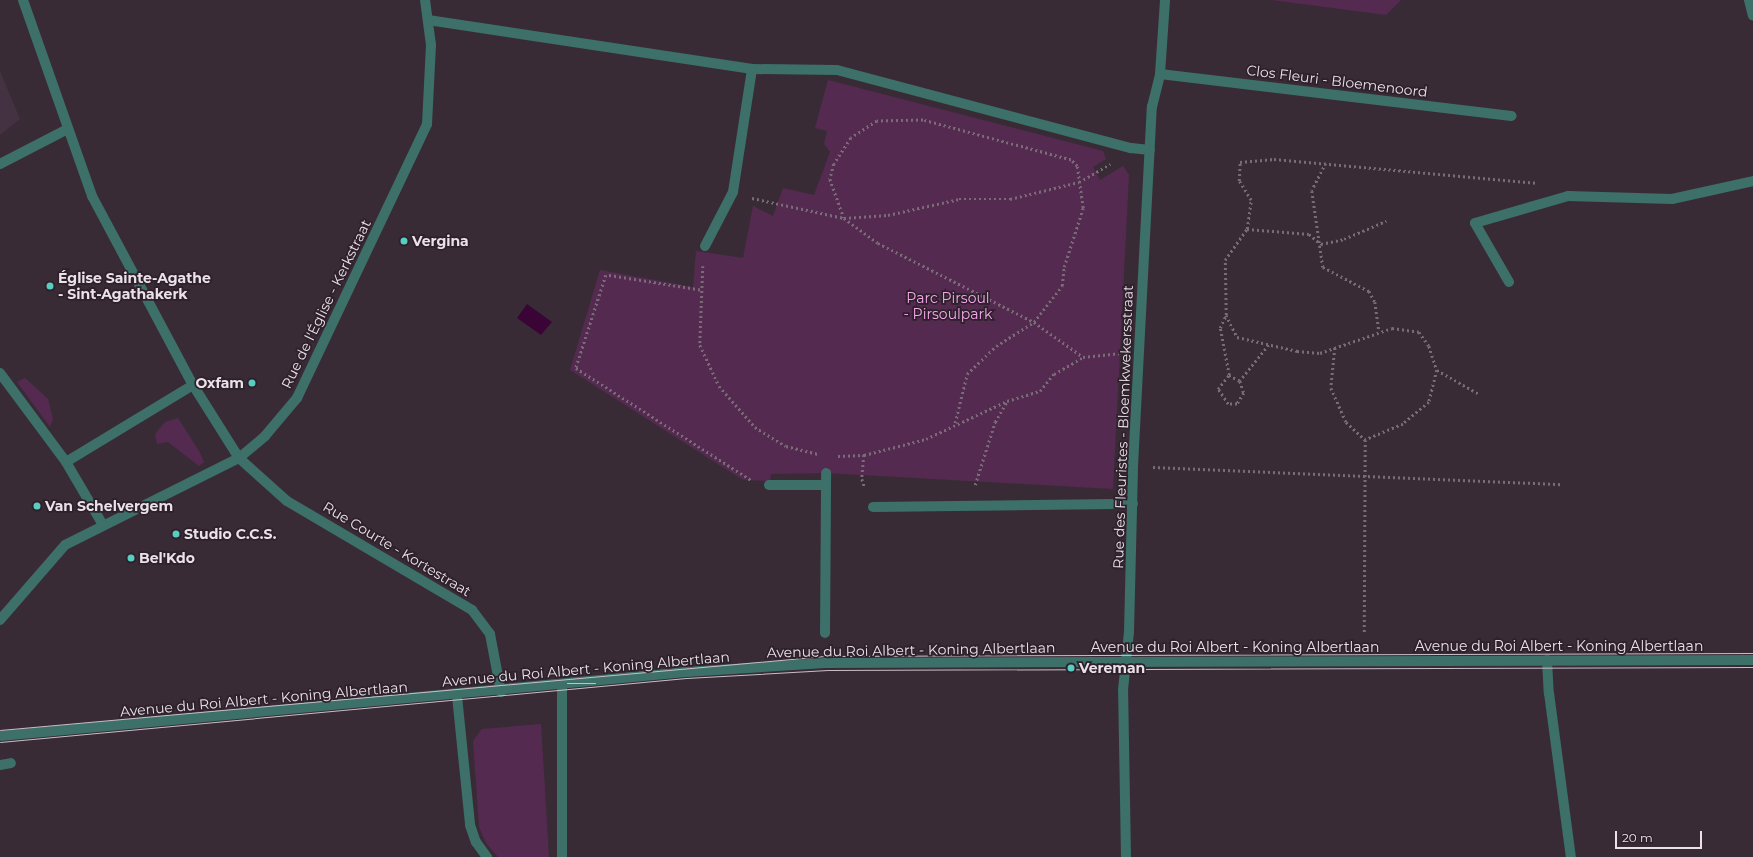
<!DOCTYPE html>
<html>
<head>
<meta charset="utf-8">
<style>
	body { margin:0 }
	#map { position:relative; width:1753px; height:857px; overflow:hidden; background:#392b36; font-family:Montserrat,sans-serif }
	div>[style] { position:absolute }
	.built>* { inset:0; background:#443141 }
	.green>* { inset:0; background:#552a50 }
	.water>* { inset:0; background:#3a0536 }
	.path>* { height:2.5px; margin-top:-1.25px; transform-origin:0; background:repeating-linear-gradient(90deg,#796c76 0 2px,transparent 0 5px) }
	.service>* { height:10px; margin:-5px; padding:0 5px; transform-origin:5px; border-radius:5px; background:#3c7069 }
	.pedestrian>* { height:10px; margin:-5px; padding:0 5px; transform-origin:5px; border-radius:5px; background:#3c7069 }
	.minor>* { height:10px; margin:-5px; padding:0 5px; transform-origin:5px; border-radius:5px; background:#3c7069 }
	.tertiary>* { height:10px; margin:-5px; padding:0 5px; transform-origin:5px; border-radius:5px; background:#3c7069 }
	.tram>* { height:1px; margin:-0.5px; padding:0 0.5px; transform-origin:0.5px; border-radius:0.5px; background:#c8bec6 }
	.dots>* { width:11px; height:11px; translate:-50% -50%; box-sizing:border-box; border:2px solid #2e212c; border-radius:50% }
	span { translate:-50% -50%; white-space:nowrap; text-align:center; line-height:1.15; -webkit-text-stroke:3.5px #2e212c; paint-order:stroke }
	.street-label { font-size:14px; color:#ebe2e9 }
	.poi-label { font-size:14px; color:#ebe2e9; font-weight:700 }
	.left { translate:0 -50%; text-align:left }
	.right { translate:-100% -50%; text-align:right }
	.park-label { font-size:14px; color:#f8a9ec }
	.scale { position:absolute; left:1615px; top:831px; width:87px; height:18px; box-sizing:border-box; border:2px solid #ebe2e9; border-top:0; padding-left:5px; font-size:12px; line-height:14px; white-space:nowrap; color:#ebe2e9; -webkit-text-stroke:3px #2e212c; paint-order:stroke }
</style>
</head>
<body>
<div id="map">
	<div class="built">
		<i style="clip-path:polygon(0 71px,20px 119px,0 135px)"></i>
	</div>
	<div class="green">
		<i style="clip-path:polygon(1272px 0,1401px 0,1386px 15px)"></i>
		<i style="clip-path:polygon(828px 80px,1103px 151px,1106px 159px,1093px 167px,1100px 180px,1123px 166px,1129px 175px,1113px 489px,826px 473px,771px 474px,770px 481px,743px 480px,570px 370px,600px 270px,693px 287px,696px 251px,743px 258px,753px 206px,773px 216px,783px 188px,814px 195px,830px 152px,824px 144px,827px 131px,815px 128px)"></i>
		<i style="clip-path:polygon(25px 378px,48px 399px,53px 419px,50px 427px,17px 382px)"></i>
		<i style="clip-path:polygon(178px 418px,199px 451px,204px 462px,199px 466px,168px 442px,157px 444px,155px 434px,165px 422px)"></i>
		<i style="clip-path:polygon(541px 724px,549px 857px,498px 857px,486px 843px,479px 827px,473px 741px,482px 729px)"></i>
	</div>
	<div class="water">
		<i style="clip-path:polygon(527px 304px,552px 322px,541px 335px,517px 318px)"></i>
	</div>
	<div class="path">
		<i style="left:1326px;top:163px;width:31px;rotate:117deg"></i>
		<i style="left:1312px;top:191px;width:77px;rotate:81.8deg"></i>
		<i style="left:1323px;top:267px;width:52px;rotate:27.6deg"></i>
		<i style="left:1369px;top:291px;width:13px;rotate:61deg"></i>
		<i style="left:1375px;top:302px;width:29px;rotate:82deg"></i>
		<i style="left:752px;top:198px;width:94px;rotate:12.3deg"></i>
		<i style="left:844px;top:218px;width:44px;rotate:-3.9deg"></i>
		<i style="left:888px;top:215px;width:73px;rotate:-12.7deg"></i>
		<i style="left:959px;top:199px;width:51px"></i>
		<i style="left:1010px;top:199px;width:71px;rotate:-13.8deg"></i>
		<i style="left:1079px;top:182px;width:36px;rotate:-30deg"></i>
		<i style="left:1247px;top:229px;width:62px;rotate:4.6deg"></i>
		<i style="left:1309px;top:234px;width:16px;rotate:40deg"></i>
		<i style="left:1321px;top:244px;width:24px;rotate:-12deg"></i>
		<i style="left:1344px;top:239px;width:46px;rotate:-23.2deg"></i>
		<i style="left:703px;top:266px;width:79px;rotate:92.2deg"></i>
		<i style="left:700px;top:345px;width:45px;rotate:65.1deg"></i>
		<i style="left:719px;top:386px;width:55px;rotate:48.7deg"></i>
		<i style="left:755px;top:427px;width:36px;rotate:32deg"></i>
		<i style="left:786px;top:446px;width:33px;rotate:14deg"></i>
		<i style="left:700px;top:290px;width:95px;rotate:-170.9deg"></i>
		<i style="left:606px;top:275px;width:98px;rotate:107.9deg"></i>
		<i style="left:576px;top:368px;width:208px;rotate:32.6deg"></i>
		<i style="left:1226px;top:315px;width:25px;rotate:63deg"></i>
		<i style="left:1237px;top:337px;width:62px;rotate:13.1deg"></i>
		<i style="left:1297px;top:351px;width:23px;rotate:5deg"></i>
		<i style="left:1320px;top:353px;width:76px;rotate:-19.1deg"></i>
		<i style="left:1392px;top:328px;width:27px;rotate:8deg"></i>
		<i style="left:1419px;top:332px;width:17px;rotate:54deg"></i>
		<i style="left:1429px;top:346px;width:25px;rotate:72deg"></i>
		<i style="left:1437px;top:370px;width:33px;rotate:104deg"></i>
		<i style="left:1429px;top:402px;width:34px;rotate:140deg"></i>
		<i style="left:1403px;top:424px;width:41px;rotate:157.2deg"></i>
		<i style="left:1269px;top:345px;width:46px;rotate:128.9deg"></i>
		<i style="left:1240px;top:381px;width:13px;rotate:72deg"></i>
		<i style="left:1244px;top:393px;width:13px;rotate:122deg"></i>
		<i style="left:1237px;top:404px;width:9px;rotate:180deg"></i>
		<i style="left:1228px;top:404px;width:18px;rotate:-124deg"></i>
		<i style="left:1218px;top:389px;width:18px;rotate:-52deg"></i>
		<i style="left:1229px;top:375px;width:48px;rotate:-100.8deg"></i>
		<i style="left:1220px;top:328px;width:14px;rotate:-65deg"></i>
		<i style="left:1226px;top:315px;width:55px;rotate:-91deg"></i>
		<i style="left:1225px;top:260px;width:38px;rotate:-55deg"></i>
		<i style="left:1247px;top:229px;width:29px;rotate:-82deg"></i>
		<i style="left:1251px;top:200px;width:22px;rotate:-122deg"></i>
		<i style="left:1239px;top:181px;width:19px;rotate:-87deg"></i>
		<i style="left:1240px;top:162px;width:34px;rotate:-5deg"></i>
		<i style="left:1274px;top:159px;width:263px;rotate:5.2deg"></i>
		<i style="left:1335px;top:348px;width:40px;rotate:95.7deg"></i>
		<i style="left:1331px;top:388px;width:37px;rotate:66deg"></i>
		<i style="left:1346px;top:422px;width:26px;rotate:43deg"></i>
		<i style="left:1437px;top:370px;width:48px;rotate:29.7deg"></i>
		<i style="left:1229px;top:375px;width:13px;rotate:29deg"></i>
		<i style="left:955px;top:423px;width:50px;rotate:-76.2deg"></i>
		<i style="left:967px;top:374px;width:40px;rotate:-44deg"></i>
		<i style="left:996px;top:346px;width:45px;rotate:-32.3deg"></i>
		<i style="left:1034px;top:322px;width:46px;rotate:-52.1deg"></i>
		<i style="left:1062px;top:286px;width:19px;rotate:-84deg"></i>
		<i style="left:1064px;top:267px;width:62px;rotate:-72.1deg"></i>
		<i style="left:1083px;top:208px;width:42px;rotate:-98.1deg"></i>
		<i style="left:1077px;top:166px;width:8px;rotate:-135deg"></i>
		<i style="left:1071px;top:160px;width:153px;rotate:-164.9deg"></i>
		<i style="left:923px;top:120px;width:46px;rotate:178.8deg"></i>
		<i style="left:877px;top:121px;width:31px;rotate:147deg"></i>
		<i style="left:851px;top:138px;width:31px;rotate:123deg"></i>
		<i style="left:834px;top:164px;width:16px;rotate:105deg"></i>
		<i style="left:830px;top:179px;width:41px;rotate:70.3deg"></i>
		<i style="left:844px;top:218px;width:42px;rotate:36.3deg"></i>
		<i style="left:878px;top:243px;width:175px;rotate:26.9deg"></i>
		<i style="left:1034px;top:322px;width:60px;rotate:35.5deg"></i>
		<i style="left:1083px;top:357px;width:36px;rotate:-6deg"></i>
		<i style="left:864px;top:455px;width:24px;rotate:95deg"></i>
		<i style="left:862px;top:479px;width:9px;rotate:72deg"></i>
		<i style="left:838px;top:456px;width:26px;rotate:-2deg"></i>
		<i style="left:864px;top:455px;width:64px;rotate:-14.5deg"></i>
		<i style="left:926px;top:439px;width:89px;rotate:-25.1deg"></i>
		<i style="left:1153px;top:467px;width:409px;rotate:2.4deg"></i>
		<i style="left:975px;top:485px;width:66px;rotate:-72.4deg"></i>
		<i style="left:995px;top:422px;width:24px;rotate:-60deg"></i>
		<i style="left:1007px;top:401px;width:34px;rotate:-17deg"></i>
		<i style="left:1040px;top:391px;width:22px;rotate:-51deg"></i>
		<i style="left:1054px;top:374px;width:34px;rotate:-30deg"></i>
		<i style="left:1364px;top:632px;width:192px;rotate:-89.7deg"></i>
	</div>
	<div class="service">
		<i style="left:1509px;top:282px;width:68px;rotate:-120deg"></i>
		<i style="left:1475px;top:223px;width:97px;rotate:-16.2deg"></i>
		<i style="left:1568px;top:196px;width:104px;rotate:1.7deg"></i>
		<i style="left:1672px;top:199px;width:83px;rotate:-12.5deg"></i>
		<i style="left:769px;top:485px;width:56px"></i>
		<i style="left:873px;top:507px;width:260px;rotate:-0.7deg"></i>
		<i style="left:825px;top:633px;width:160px;rotate:-89.6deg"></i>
		<i style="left:562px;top:685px;width:172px;rotate:90deg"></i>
		<i style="left:457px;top:696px;width:130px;rotate:84.2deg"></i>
		<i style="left:470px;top:825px;width:18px;rotate:71deg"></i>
		<i style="left:476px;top:842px;width:19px;rotate:54deg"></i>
	</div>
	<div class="pedestrian">
		<i style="left:66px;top:462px;width:73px;rotate:59.6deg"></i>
		<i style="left:0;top:620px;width:99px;rotate:-49.1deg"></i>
		<i style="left:65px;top:545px;width:195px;rotate:-26.6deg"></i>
		<i style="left:0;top:765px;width:11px;rotate:-10deg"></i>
	</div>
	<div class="minor">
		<i style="left:23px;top:0;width:208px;rotate:70.6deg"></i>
		<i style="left:92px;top:196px;width:214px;rotate:61.9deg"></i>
		<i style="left:193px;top:385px;width:86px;rotate:57.8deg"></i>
		<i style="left:239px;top:458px;width:64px;rotate:41.9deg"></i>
		<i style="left:287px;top:501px;width:215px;rotate:30.5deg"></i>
		<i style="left:472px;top:610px;width:30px;rotate:53deg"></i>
		<i style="left:490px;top:634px;width:59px;rotate:79.3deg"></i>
		<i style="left:1749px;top:0;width:16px;rotate:76deg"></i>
		<i style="left:428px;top:20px;width:328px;rotate:8.6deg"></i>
		<i style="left:752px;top:69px;width:85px;rotate:0.7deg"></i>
		<i style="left:837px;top:70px;width:304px;rotate:14.9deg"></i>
		<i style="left:1131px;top:148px;width:19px;rotate:6deg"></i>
		<i style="left:1160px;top:74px;width:354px;rotate:6.8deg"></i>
		<i style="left:0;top:164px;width:74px;rotate:-27.3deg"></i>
		<i style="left:705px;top:246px;width:61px;rotate:-62.6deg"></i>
		<i style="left:733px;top:192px;width:124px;rotate:-81.2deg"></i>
		<i style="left:0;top:373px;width:111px;rotate:53.4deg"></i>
		<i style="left:66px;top:462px;width:149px;rotate:-31.2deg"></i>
		<i style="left:239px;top:458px;width:34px;rotate:-40deg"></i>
		<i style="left:265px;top:436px;width:50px;rotate:-49.9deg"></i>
		<i style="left:297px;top:398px;width:303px;rotate:-64.6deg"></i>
		<i style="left:427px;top:124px;width:79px;rotate:-87.1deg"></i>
		<i style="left:431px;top:45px;width:45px;rotate:-97.6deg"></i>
		<i style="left:1547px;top:660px;width:33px;rotate:87deg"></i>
		<i style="left:1549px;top:693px;width:165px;rotate:82.4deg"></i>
		<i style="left:1126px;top:857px;width:167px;rotate:-91deg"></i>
		<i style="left:1123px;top:690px;width:58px;rotate:-84.1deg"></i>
		<i style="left:1129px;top:632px;width:166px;rotate:-88.6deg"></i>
		<i style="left:1133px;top:466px;width:360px;rotate:-87deg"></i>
		<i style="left:1152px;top:107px;width:34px;rotate:-76deg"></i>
		<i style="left:1160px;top:74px;width:74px;rotate:-86.1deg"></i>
	</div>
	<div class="tertiary">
		<i style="left:0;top:736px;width:689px;rotate:-5.33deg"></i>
		<i style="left:686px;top:672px;width:139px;rotate:-3.7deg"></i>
		<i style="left:825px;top:663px;width:928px;rotate:-0.19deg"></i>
	</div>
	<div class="tram">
		<i style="left:567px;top:683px;width:28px"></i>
		<i style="left:0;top:730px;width:828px;rotate:-5.13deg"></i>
		<i style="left:825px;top:656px;width:928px;rotate:-0.19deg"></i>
		<i style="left:0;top:742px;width:689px;rotate:-5.33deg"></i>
		<i style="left:686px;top:678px;width:142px;rotate:-3.2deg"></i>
		<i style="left:828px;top:670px;width:925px;rotate:-0.19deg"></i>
	</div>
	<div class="dots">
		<i style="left:404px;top:241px;background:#58cec0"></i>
		<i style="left:50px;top:286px;background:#58cec0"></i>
		<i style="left:252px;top:383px;background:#58cec0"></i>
		<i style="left:37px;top:506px;background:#58cec0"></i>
		<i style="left:176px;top:534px;background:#58cec0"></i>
		<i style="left:131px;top:558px;background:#58cec0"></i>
		<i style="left:1071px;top:668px;background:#58cec0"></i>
	</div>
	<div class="street-label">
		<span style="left:1337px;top:81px;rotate:7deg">Clos Fleuri - Bloemenoord</span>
		<span style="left:326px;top:304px;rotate:-64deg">Rue de l'Église - Kerkstraat</span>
		<span style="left:1123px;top:427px;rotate:-88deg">Rue des Fleuristes - Bloemkwekersstraat</span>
		<span style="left:397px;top:549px;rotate:31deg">Rue Courte - Kortestraat</span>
		<span style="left:1559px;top:646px">Avenue du Roi Albert - Koning Albertlaan</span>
		<span style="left:1235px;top:647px">Avenue du Roi Albert - Koning Albertlaan</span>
		<span style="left:911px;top:650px;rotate:-1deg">Avenue du Roi Albert - Koning Albertlaan</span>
		<span style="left:586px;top:669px;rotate:-5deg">Avenue du Roi Albert - Koning Albertlaan</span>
		<span style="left:264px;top:699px;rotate:-5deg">Avenue du Roi Albert - Koning Albertlaan</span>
	</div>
	<div class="poi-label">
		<span class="left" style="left:412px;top:241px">Vergina</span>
		<span class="left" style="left:58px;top:286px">Église Sainte-Agathe<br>- Sint-Agathakerk</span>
		<span class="right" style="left:244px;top:383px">Oxfam</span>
		<span class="left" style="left:45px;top:506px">Van Schelvergem</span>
		<span class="left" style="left:184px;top:534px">Studio C.C.S.</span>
		<span class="left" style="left:139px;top:558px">Bel'Kdo</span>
		<span class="left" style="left:1079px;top:668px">Vereman</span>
	</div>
	<div class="park-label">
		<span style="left:948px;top:306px">Parc Pirsoul<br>- Pirsoulpark</span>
	</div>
	<div class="scale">20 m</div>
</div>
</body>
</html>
